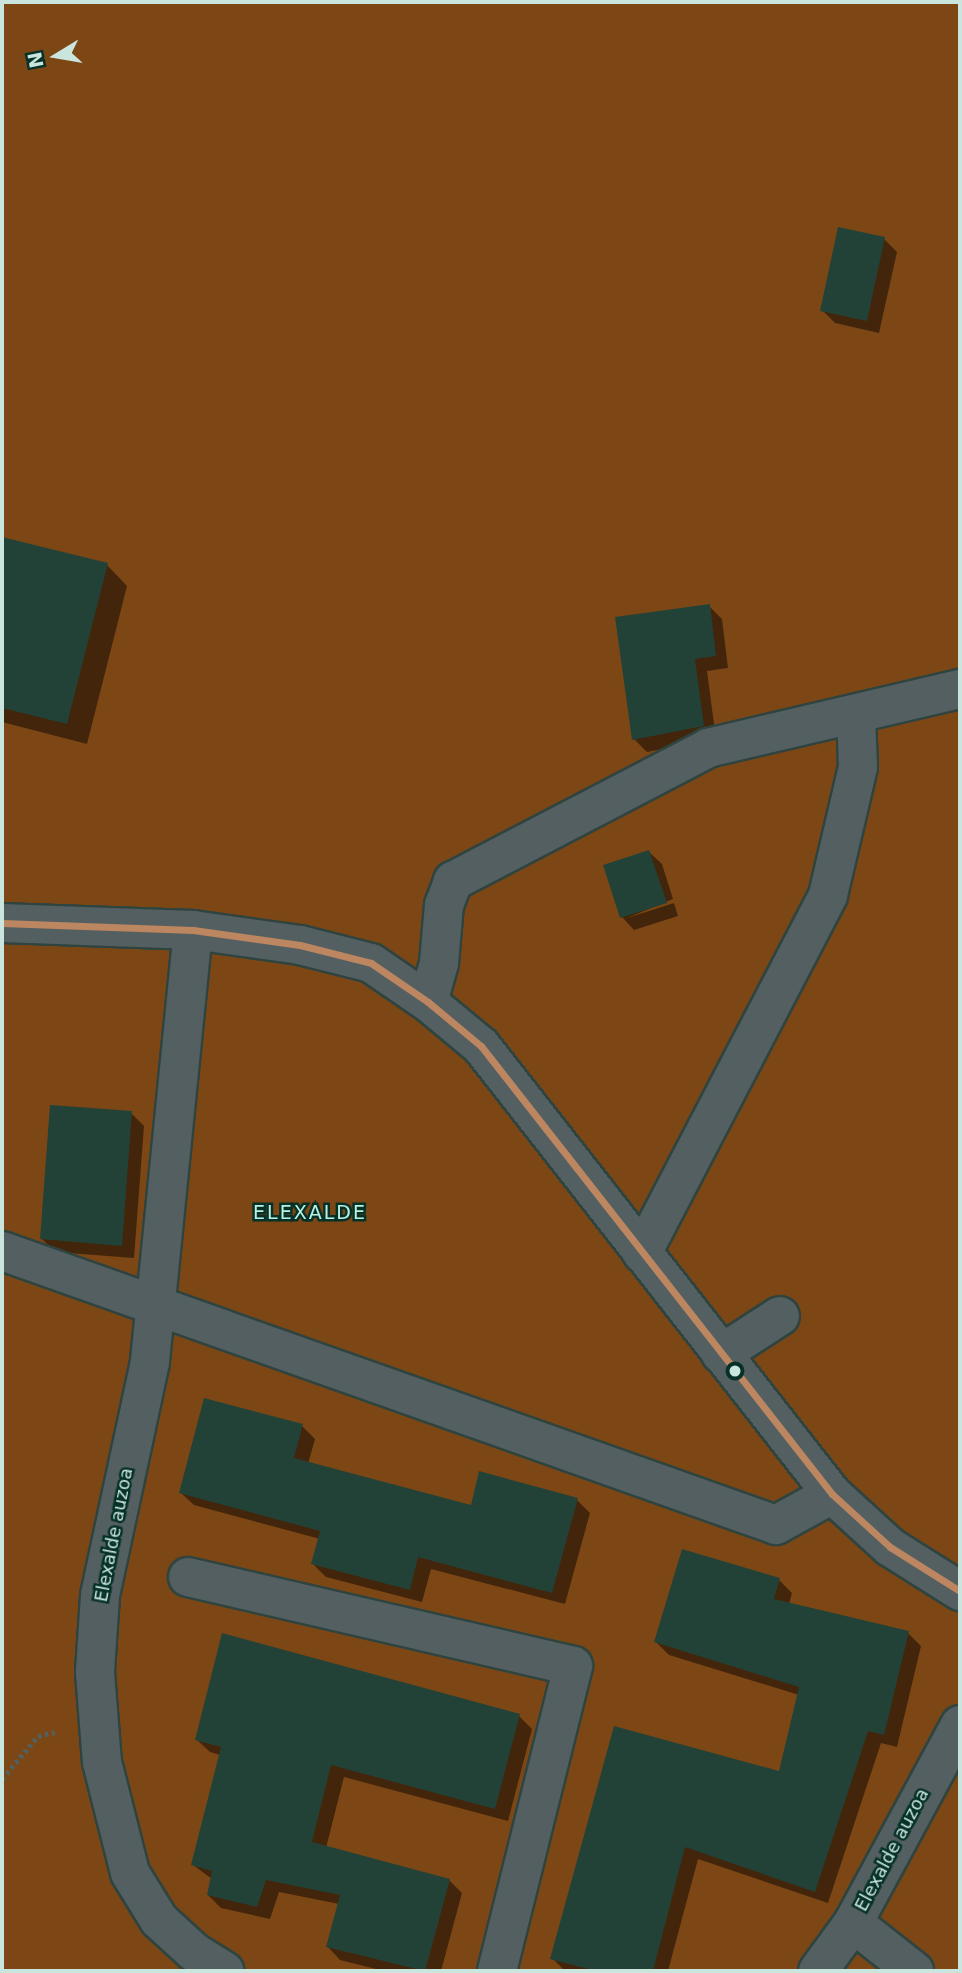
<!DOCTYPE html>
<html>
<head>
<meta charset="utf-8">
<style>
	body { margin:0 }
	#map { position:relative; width:962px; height:1973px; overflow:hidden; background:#102722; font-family:"DejaVu Sans",sans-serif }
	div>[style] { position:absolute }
	.forest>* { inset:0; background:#7d4715 }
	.shadow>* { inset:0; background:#0007 }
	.building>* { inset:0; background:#234237 }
	.path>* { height:4.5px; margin-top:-2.25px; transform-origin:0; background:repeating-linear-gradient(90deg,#52605f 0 3.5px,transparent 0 7px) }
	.roads { filter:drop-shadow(2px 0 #2f443f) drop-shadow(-2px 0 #2f443f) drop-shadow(0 2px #2f443f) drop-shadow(0 -2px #2f443f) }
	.minor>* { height:38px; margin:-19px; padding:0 19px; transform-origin:19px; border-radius:19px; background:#545f61 }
	.bus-1>* { height:7px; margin:-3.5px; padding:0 3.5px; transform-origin:3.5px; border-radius:3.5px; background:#bb8660 }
	.dots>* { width:19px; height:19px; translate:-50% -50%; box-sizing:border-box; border:4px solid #063128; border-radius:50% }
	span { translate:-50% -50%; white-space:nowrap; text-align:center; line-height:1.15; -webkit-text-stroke:5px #063128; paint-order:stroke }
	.street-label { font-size:18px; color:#cae5dd }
	.neighbourhood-label { font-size:19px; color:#b9f1e1; letter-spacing:2px }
	.frame { position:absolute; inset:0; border:4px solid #cae5dd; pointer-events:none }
	.north { position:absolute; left:21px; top:21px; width:70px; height:70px; -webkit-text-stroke:5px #063128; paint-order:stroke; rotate:259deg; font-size:19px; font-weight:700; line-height:28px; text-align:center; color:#cae5dd }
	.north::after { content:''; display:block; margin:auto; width:24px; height:32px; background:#cae5dd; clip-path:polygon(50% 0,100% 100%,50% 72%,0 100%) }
</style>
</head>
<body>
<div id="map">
	<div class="forest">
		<i style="clip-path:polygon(2px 2px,960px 2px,960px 1971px,2px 1971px)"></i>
	</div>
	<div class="shadow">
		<i style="clip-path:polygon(884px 239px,897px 252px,879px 333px,835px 323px,822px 310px)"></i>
		<i style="clip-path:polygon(2px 539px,107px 565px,127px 586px,87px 744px,2px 722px)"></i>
		<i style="clip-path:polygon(709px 606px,722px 619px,728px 668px,707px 671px,716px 739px,647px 752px,634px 739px)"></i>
		<i style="clip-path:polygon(649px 852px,662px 864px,673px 899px,627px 918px,674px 903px,678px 916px,634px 930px,622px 917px)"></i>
		<i style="clip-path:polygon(131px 1113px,144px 1126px,134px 1258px,55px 1252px,42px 1239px)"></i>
		<i style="clip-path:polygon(302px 1426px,315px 1439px,308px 1464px,472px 1507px,577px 1500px,590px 1513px,565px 1604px,431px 1569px,422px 1602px,326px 1577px,313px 1564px,320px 1539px,194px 1505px,181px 1493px)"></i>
		<i style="clip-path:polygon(779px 1580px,792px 1593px,789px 1604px,908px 1633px,921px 1646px,897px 1747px,881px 1743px,828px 1903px,698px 1859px,668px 1971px,565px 1971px,552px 1958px,616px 1728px,780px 1773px,799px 1695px,669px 1655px,656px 1642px)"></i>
		<i style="clip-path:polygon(519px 1716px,532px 1729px,508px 1821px,344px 1777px,326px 1848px,449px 1880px,462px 1893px,441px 1971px,384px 1971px,340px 1960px,328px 1947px,339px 1904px,279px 1892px,270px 1919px,221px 1908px,208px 1895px,212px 1879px,193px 1865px,220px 1755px,210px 1752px,197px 1740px)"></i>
	</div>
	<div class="building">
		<i style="clip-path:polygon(838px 227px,885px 237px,867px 321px,820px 311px)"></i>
		<i style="clip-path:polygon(2px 537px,108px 563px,67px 724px,2px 708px)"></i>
		<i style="clip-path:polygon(710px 604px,716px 656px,695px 659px,704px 726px,632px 740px,615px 617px)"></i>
		<i style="clip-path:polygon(649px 850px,667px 903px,620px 918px,603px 865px)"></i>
		<i style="clip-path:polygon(50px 1105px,132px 1111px,122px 1246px,40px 1239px)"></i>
		<i style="clip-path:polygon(204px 1398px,303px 1424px,294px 1458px,471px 1505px,479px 1471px,578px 1498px,552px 1593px,418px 1557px,410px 1590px,311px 1564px,320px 1531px,179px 1493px)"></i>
		<i style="clip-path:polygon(682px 1549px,780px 1578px,774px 1599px,909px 1631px,884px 1735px,868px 1731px,815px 1892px,685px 1847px,653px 1971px,596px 1971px,550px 1959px,614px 1726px,779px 1771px,799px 1687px,654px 1642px)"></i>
		<i style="clip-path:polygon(222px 1633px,520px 1714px,495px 1809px,331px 1765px,312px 1842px,450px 1879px,425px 1971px,326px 1947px,340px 1895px,266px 1880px,257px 1907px,207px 1895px,212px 1871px,191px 1865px,221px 1747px,195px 1740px)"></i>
	</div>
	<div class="path">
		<i style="left:2px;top:1779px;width:56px;rotate:-50.1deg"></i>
		<i style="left:38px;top:1736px;width:17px;rotate:-13deg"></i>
	</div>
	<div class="roads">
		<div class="minor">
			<i style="left:2px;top:923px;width:191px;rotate:2.1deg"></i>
			<i style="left:193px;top:930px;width:108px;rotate:8deg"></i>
			<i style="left:300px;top:945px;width:73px;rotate:14.2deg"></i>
			<i style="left:371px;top:963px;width:69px;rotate:34.4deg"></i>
			<i style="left:428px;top:1002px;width:69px;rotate:39.7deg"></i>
			<i style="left:481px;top:1046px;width:569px;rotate:51.92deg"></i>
			<i style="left:832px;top:1494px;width:79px;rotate:42.4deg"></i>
			<i style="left:890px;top:1547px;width:83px;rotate:32.2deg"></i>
			<i style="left:193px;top:930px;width:434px;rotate:95.7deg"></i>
			<i style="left:150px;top:1362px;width:239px;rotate:102.1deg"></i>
			<i style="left:100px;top:1596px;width:76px;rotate:93.8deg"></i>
			<i style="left:95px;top:1672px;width:90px;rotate:85.6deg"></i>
			<i style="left:102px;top:1762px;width:114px;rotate:75.8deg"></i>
			<i style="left:130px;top:1873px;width:55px;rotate:58.3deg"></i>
			<i style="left:159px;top:1920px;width:47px;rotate:42.4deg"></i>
			<i style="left:194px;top:1952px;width:36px;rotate:32deg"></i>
			<i style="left:428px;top:1002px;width:41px;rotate:-74.2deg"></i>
			<i style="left:439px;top:963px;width:58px;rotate:-85.1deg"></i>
			<i style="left:444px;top:905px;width:26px;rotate:-69deg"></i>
			<i style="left:453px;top:881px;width:288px;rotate:-27.5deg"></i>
			<i style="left:708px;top:748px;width:259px;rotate:-13.2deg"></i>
			<i style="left:2px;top:1251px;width:821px;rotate:19.49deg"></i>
			<i style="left:776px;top:1525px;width:64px;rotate:-29deg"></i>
			<i style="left:642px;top:1253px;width:403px;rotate:-62.5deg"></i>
			<i style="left:828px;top:895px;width:131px;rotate:-76.8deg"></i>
			<i style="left:858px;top:767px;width:53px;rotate:-92.2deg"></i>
			<i style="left:721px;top:1354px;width:70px;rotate:-32.8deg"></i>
			<i style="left:188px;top:1577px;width:395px;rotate:13deg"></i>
			<i style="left:573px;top:1666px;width:314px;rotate:104deg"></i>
			<i style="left:853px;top:1923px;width:78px;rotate:38.2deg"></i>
			<i style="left:818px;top:1971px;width:59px;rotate:-53.9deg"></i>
			<i style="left:853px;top:1923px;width:225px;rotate:-61.6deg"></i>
		</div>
	</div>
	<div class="bus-1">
		<i style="left:2px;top:923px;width:191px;rotate:2.1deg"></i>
		<i style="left:193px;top:930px;width:108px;rotate:8deg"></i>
		<i style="left:300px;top:945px;width:73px;rotate:14.2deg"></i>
		<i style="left:371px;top:963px;width:69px;rotate:34.4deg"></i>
		<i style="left:428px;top:1002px;width:69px;rotate:39.7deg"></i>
		<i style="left:481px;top:1046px;width:569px;rotate:51.92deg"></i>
		<i style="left:832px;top:1494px;width:79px;rotate:42.4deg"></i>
		<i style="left:890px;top:1547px;width:83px;rotate:32.2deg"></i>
	</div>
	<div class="dots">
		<i style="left:735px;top:1371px;background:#cae5dd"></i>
	</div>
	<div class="street-label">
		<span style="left:114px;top:1535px;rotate:-79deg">Elexalde auzoa</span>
		<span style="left:892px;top:1850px;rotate:-62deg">Elexalde auzoa</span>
	</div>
	<div class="neighbourhood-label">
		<span style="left:310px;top:1213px">ELEXALDE</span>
	</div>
	<div class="frame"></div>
	<div class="north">N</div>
</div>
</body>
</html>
